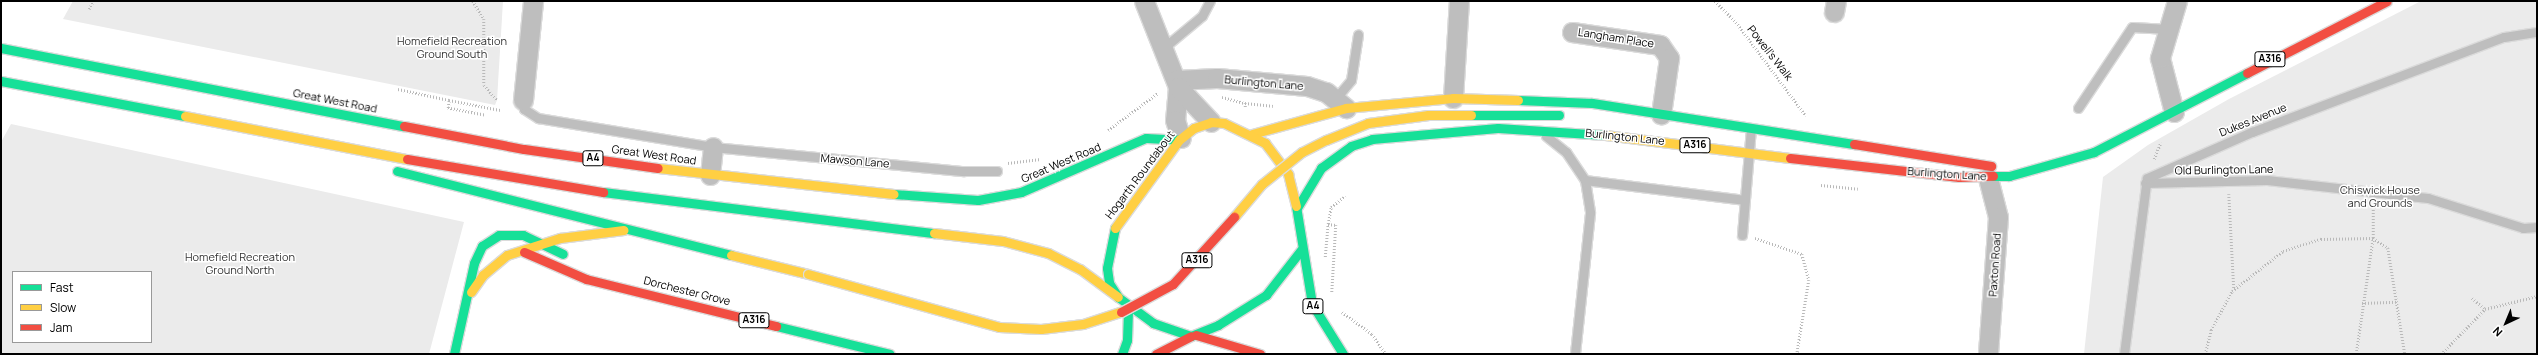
<!DOCTYPE html>
<html>
<head>
<meta charset="utf-8">
<style>
	body { margin:0 }
	#map { position:relative; width:2538px; height:355px; overflow:hidden; background:#fff; font-family:Manrope,sans-serif }
	div>[style] { position:absolute }
	.green>* { inset:0; background:#ebebeb }
	.path>* { height:2.5px; margin-top:-1.25px; transform-origin:0; background:repeating-linear-gradient(90deg,#b9b9b9 0 1px,transparent 0 3px) }
	.roads { filter:drop-shadow(1px 0 #dbdbdb) drop-shadow(-1px 0 #dbdbdb) drop-shadow(0 1px #dbdbdb) drop-shadow(0 -1px #dbdbdb) }
	.lane>* { height:9px; margin:-4.5px; padding:0 4.5px; transform-origin:4.5px; border-radius:4.5px; background:#bebebe }
	.street>* { height:19px; margin:-9.5px; padding:0 9.5px; transform-origin:9.5px; border-radius:9.5px; background:#bebebe }
	.fast>* { height:9px; margin:-4.5px; padding:0 4.5px; transform-origin:4.5px; border-radius:4.5px; background:#16e098 }
	.slow>* { height:9px; margin:-4.5px; padding:0 4.5px; transform-origin:4.5px; border-radius:4.5px; background:#ffcf43 }
	.jam>* { height:9px; margin:-4.5px; padding:0 4.5px; transform-origin:4.5px; border-radius:4.5px; background:#f24e42 }
	.bridges { filter:drop-shadow(1px 0 #dbdbdb) drop-shadow(-1px 0 #dbdbdb) drop-shadow(0 1px #dbdbdb) drop-shadow(0 -1px #dbdbdb) }
	.fast-bridge>* { height:9px; margin:-4.5px; padding:0 4.5px; transform-origin:4.5px; border-radius:4.5px; background:#16e098 }
	.slow-bridge>* { height:9px; margin:-4.5px; padding:0 4.5px; transform-origin:4.5px; border-radius:4.5px; background:#ffcf43 }
	.jam-bridge>* { height:9px; margin:-4.5px; padding:0 4.5px; transform-origin:4.5px; border-radius:4.5px; background:#f24e42 }
	span { translate:-50% -50%; white-space:nowrap; text-align:center; line-height:1.15; -webkit-text-stroke:3px #fff; paint-order:stroke }
	.shield-label span { padding:1px 3px; background:#fff; border:1px solid; border-radius:3px; -webkit-text-stroke-width:0 }
	.shield-label { font-size:10px; color:#000; font-weight:700 }
	.street-label { font-size:11px; color:#000 }
	.park-label { font-size:11px; color:#323232 }
	.frame { position:absolute; inset:0; border:2px solid #000; pointer-events:none }
	.legend { position:absolute; left:12px; top:271px; width:140px; height:72px; box-sizing:border-box; background:#fff; border:1px solid #999; margin:0; padding:5px 7px; list-style:none; font-size:12px; color:#000 }
	.legend li { display:flex; align-items:center; gap:8px; height:20px }
	.legend b { width:20px; border:1px solid #999 }
	.north { position:absolute; left:2486px; top:303px; width:40px; height:40px; -webkit-text-stroke:3px #fff; paint-order:stroke; rotate:224deg; font-size:11px; font-weight:700; line-height:16px; text-align:center; color:#000 }
	.north::after { content:''; display:block; margin:auto; width:14px; height:18px; background:#000; clip-path:polygon(50% 0,100% 100%,50% 72%,0 100%) }
</style>
</head>
<body>
<div id="map">
	<div class="green">
		<i style="clip-path:polygon(73px 1px,503px 1px,497px 100px,495px 105px,63px 19px)"></i>
		<i style="clip-path:polygon(2421px 1px,2537px 1px,2537px 354px,2084px 354px,2103px 177px,2148px 145px,2229px 99px)"></i>
		<i style="clip-path:polygon(evenodd,11px 124px,464px 222px,429px 354px,1px 354px,1px 142px,11px 124px,13px 272px,151px 272px,151px 342px,13px 342px,13px 272px)"></i>
	</div>
	<div class="path">
		<i style="left:473px;top:1px;width:21px;rotate:59deg"></i>
		<i style="left:484px;top:19px;width:66px;rotate:90deg"></i>
		<i style="left:484px;top:85px;width:20px;rotate:49deg"></i>
		<i style="left:1715px;top:1px;width:30px;rotate:45deg"></i>
		<i style="left:1736px;top:22px;width:117px;rotate:53.3deg"></i>
		<i style="left:89px;top:9px;width:9px;rotate:-63deg"></i>
		<i style="left:398px;top:89px;width:52px;rotate:12.2deg"></i>
		<i style="left:1222px;top:97px;width:24px;rotate:15deg"></i>
		<i style="left:1245px;top:107px;width:4px;rotate:-90deg"></i>
		<i style="left:1245px;top:103px;width:28px;rotate:6deg"></i>
		<i style="left:484px;top:115px;width:37px;rotate:-169deg"></i>
		<i style="left:448px;top:108px;width:8px;rotate:-83deg"></i>
		<i style="left:449px;top:100px;width:52px;rotate:11.1deg"></i>
		<i style="left:1108px;top:130px;width:62px;rotate:-36.5deg"></i>
		<i style="left:2154px;top:159px;width:18px;rotate:-68deg"></i>
		<i style="left:1008px;top:163px;width:33px;rotate:-7deg"></i>
		<i style="left:1821px;top:185px;width:37px;rotate:6deg"></i>
		<i style="left:2229px;top:194px;width:95px;rotate:87deg"></i>
		<i style="left:1328px;top:224px;width:17px;rotate:-80deg"></i>
		<i style="left:1331px;top:207px;width:18px;rotate:-38deg"></i>
		<i style="left:1755px;top:238px;width:50px;rotate:18.8deg"></i>
		<i style="left:1802px;top:254px;width:27px;rotate:75deg"></i>
		<i style="left:1809px;top:280px;width:75px;rotate:99.2deg"></i>
		<i style="left:1325px;top:257px;width:33px;rotate:-85deg"></i>
		<i style="left:1328px;top:224px;width:8px;rotate:7deg"></i>
		<i style="left:1336px;top:225px;width:67px;rotate:93.4deg"></i>
		<i style="left:2472px;top:298px;width:17px;rotate:40deg"></i>
		<i style="left:2362px;top:303px;width:35px;rotate:-2deg"></i>
		<i style="left:1342px;top:312px;width:37px;rotate:36deg"></i>
		<i style="left:1372px;top:334px;width:24px;rotate:55deg"></i>
		<i style="left:2205px;top:354px;width:25px;rotate:-76deg"></i>
		<i style="left:2211px;top:330px;width:44px;rotate:-61.7deg"></i>
		<i style="left:2232px;top:291px;width:65px;rotate:-38.1deg"></i>
		<i style="left:2283px;top:251px;width:40px;rotate:-18deg"></i>
		<i style="left:2321px;top:239px;width:52px;rotate:-1.1deg"></i>
		<i style="left:2373px;top:238px;width:18px;rotate:34deg"></i>
		<i style="left:2388px;top:248px;width:107px;rotate:80.9deg"></i>
		<i style="left:2356px;top:354px;width:117px;rotate:-81.7deg"></i>
		<i style="left:2373px;top:238px;width:32px;rotate:-90deg"></i>
		<i style="left:2441px;top:354px;width:63px;rotate:-45.6deg"></i>
		<i style="left:2485px;top:309px;width:54px;rotate:-14deg"></i>
	</div>
	<div class="roads">
		<div class="lane">
			<i style="left:1161px;top:50px;width:53px;rotate:-39.7deg"></i>
			<i style="left:1202px;top:16px;width:17px;rotate:-62deg"></i>
			<i style="left:1336px;top:98px;width:23px;rotate:-50deg"></i>
			<i style="left:1351px;top:80px;width:46px;rotate:-81.2deg"></i>
			<i style="left:523px;top:100px;width:9px;rotate:84deg"></i>
			<i style="left:524px;top:109px;width:17px;rotate:33deg"></i>
			<i style="left:538px;top:118px;width:177px;rotate:9.4deg"></i>
			<i style="left:713px;top:147px;width:252px;rotate:5.5deg"></i>
			<i style="left:964px;top:171px;width:33px"></i>
			<i style="left:2078px;top:108px;width:97px;rotate:-56.3deg"></i>
			<i style="left:2132px;top:27px;width:36px;rotate:3deg"></i>
			<i style="left:1546px;top:136px;width:26px;rotate:39deg"></i>
			<i style="left:1566px;top:152px;width:34px;rotate:56deg"></i>
			<i style="left:1585px;top:180px;width:33px;rotate:81deg"></i>
			<i style="left:1590px;top:213px;width:142px;rotate:96.1deg"></i>
			<i style="left:1585px;top:180px;width:161px;rotate:7.1deg"></i>
			<i style="left:2145px;top:183px;width:122px;rotate:-1.4deg"></i>
			<i style="left:2267px;top:180px;width:124px;rotate:6.5deg"></i>
			<i style="left:2390px;top:194px;width:38px;rotate:6deg"></i>
			<i style="left:2428px;top:198px;width:100px;rotate:17.5deg"></i>
			<i style="left:2523px;top:228px;width:14px;rotate:-4deg"></i>
			<i style="left:1742px;top:235px;width:107px;rotate:-85.2deg"></i>
			<i style="left:2124px;top:354px;width:177px;rotate:-82.6deg"></i>
			<i style="left:2147px;top:178px;width:115px;rotate:-23.7deg"></i>
			<i style="left:2252px;top:132px;width:269px;rotate:-20.7deg"></i>
			<i style="left:2504px;top:37px;width:33px;rotate:-9deg"></i>
		</div>
		<div class="street">
			<i style="left:1144px;top:1px;width:92px;rotate:68.4deg"></i>
			<i style="left:1178px;top:87px;width:33px;rotate:95deg"></i>
			<i style="left:1175px;top:120px;width:19px;rotate:72deg"></i>
			<i style="left:1834px;top:12px;width:11px;rotate:-80deg"></i>
			<i style="left:1572px;top:32px;width:89px;rotate:8.4deg"></i>
			<i style="left:1660px;top:45px;width:16px;rotate:55deg"></i>
			<i style="left:1669px;top:58px;width:57px;rotate:98.1deg"></i>
			<i style="left:1176px;top:80px;width:41px;rotate:-2.8deg"></i>
			<i style="left:1217px;top:78px;width:90px;rotate:5.1deg"></i>
			<i style="left:1307px;top:86px;width:20px;rotate:18deg"></i>
			<i style="left:1326px;top:92px;width:26px;rotate:39deg"></i>
			<i style="left:1178px;top:87px;width:48px;rotate:46.7deg"></i>
			<i style="left:1453px;top:98px;width:97px;rotate:-86.5deg"></i>
			<i style="left:523px;top:100px;width:100px;rotate:-84.2deg"></i>
			<i style="left:2174px;top:112px;width:56px;rotate:-104.5deg"></i>
			<i style="left:2160px;top:58px;width:59px;rotate:-73.4deg"></i>
			<i style="left:710px;top:175px;width:28px;rotate:-84deg"></i>
			<i style="left:1988px;top:178px;width:40px;rotate:75.6deg"></i>
			<i style="left:1998px;top:217px;width:137px;rotate:94.2deg"></i>
		</div>
		<div class="fast">
			<i style="left:1px;top:48px;width:410px;rotate:11deg"></i>
			<i style="left:1px;top:81px;width:187px;rotate:10.8deg"></i>
			<i style="left:1518px;top:100px;width:74px;rotate:2.3deg"></i>
			<i style="left:1592px;top:103px;width:265px;rotate:8.9deg"></i>
			<i style="left:397px;top:171px;width:344px;rotate:14.1deg"></i>
			<i style="left:1993px;top:176px;width:16px"></i>
			<i style="left:2009px;top:176px;width:88px;rotate:-15.8deg"></i>
			<i style="left:2094px;top:152px;width:172px;rotate:-27.3deg"></i>
			<i style="left:603px;top:192px;width:334px;rotate:7.1deg"></i>
			<i style="left:894px;top:194px;width:84px;rotate:4.1deg"></i>
			<i style="left:978px;top:200px;width:44px;rotate:-10.5deg"></i>
			<i style="left:1021px;top:192px;width:136px;rotate:-23.4deg"></i>
			<i style="left:1146px;top:138px;width:33px;rotate:3deg"></i>
			<i style="left:1296px;top:206px;width:99px;rotate:80.7deg"></i>
			<i style="left:1312px;top:304px;width:59px;rotate:58.2deg"></i>
			<i style="left:1297px;top:208px;width:47px;rotate:-59deg"></i>
			<i style="left:1321px;top:168px;width:37px;rotate:-36deg"></i>
			<i style="left:1351px;top:146px;width:22px;rotate:-18deg"></i>
			<i style="left:1372px;top:139px;width:126px;rotate:-5deg"></i>
			<i style="left:1498px;top:128px;width:107px;rotate:3.7deg"></i>
			<i style="left:1115px;top:228px;width:41px;rotate:101.3deg"></i>
			<i style="left:1107px;top:268px;width:15px;rotate:82deg"></i>
			<i style="left:1109px;top:283px;width:17px;rotate:57deg"></i>
			<i style="left:1118px;top:297px;width:44px;rotate:36.6deg"></i>
			<i style="left:1153px;top:323px;width:40px;rotate:18.9deg"></i>
			<i style="left:1191px;top:336px;width:29px;rotate:-22deg"></i>
			<i style="left:1218px;top:325px;width:57px;rotate:-32deg"></i>
			<i style="left:1266px;top:295px;width:57px;rotate:-52.1deg"></i>
			<i style="left:776px;top:326px;width:117px;rotate:13.8deg"></i>
			<i style="left:454px;top:354px;width:93px;rotate:-77.6deg"></i>
			<i style="left:474px;top:263px;width:19px;rotate:-65deg"></i>
			<i style="left:482px;top:246px;width:20px;rotate:-33deg"></i>
			<i style="left:499px;top:235px;width:24px"></i>
			<i style="left:523px;top:235px;width:44px;rotate:25.4deg"></i>
			<i style="left:1122px;top:354px;width:15px;rotate:-70deg"></i>
			<i style="left:1127px;top:340px;width:35px;rotate:-88deg"></i>
		</div>
		<div class="slow">
			<i style="left:185px;top:116px;width:226px;rotate:11deg"></i>
			<i style="left:1252px;top:134px;width:98px;rotate:-15.5deg"></i>
			<i style="left:1346px;top:108px;width:107px;rotate:-5.3deg"></i>
			<i style="left:1453px;top:98px;width:65px;rotate:1.8deg"></i>
			<i style="left:1605px;top:135px;width:186px;rotate:7.1deg"></i>
			<i style="left:658px;top:168px;width:237px;rotate:6.3deg"></i>
			<i style="left:1115px;top:228px;width:109px;rotate:-54deg"></i>
			<i style="left:1179px;top:140px;width:19px;rotate:-39deg"></i>
			<i style="left:1194px;top:128px;width:18px;rotate:-19deg"></i>
			<i style="left:1211px;top:122px;width:13px;rotate:4deg"></i>
			<i style="left:1224px;top:123px;width:46px;rotate:26deg"></i>
			<i style="left:1265px;top:143px;width:39px;rotate:53deg"></i>
			<i style="left:1288px;top:174px;width:33px;rotate:76deg"></i>
			<i style="left:934px;top:233px;width:69px;rotate:6.6deg"></i>
			<i style="left:1003px;top:241px;width:47px;rotate:14.9deg"></i>
			<i style="left:1048px;top:253px;width:36px;rotate:27deg"></i>
			<i style="left:1080px;top:269px;width:47px;rotate:36.4deg"></i>
			<i style="left:731px;top:255px;width:79px;rotate:13.9deg"></i>
			<i style="left:471px;top:292px;width:21px;rotate:-55deg"></i>
			<i style="left:483px;top:275px;width:31px;rotate:-40deg"></i>
			<i style="left:507px;top:255px;width:56px;rotate:-17.8deg"></i>
			<i style="left:560px;top:238px;width:64px;rotate:-7.2deg"></i>
		</div>
		<div class="jam">
			<i style="left:2247px;top:73px;width:157px;rotate:-27.2deg"></i>
			<i style="left:404px;top:126px;width:122px;rotate:10.9deg"></i>
			<i style="left:524px;top:149px;width:135px;rotate:8.1deg"></i>
			<i style="left:1854px;top:144px;width:139px;rotate:9.1deg"></i>
			<i style="left:1790px;top:158px;width:170px;rotate:6.4deg"></i>
			<i style="left:1959px;top:177px;width:34px;rotate:-2deg"></i>
			<i style="left:407px;top:159px;width:199px;rotate:9.6deg"></i>
			<i style="left:524px;top:252px;width:68px;rotate:23.5deg"></i>
			<i style="left:586px;top:279px;width:196px;rotate:13.9deg"></i>
			<i style="left:1196px;top:335px;width:67px;rotate:16.5deg"></i>
			<i style="left:1156px;top:354px;width:39px;rotate:-27deg"></i>
		</div>
	</div>
	<div class="bridges">
		<div class="fast-bridge">
			<i style="left:1471px;top:115px;width:88px"></i>
		</div>
		<div class="slow-bridge">
			<i style="left:1234px;top:217px;width:43px;rotate:-49.7deg"></i>
			<i style="left:1262px;top:184px;width:51px;rotate:-38.7deg"></i>
			<i style="left:1302px;top:152px;width:27px;rotate:-27deg"></i>
			<i style="left:1326px;top:140px;width:45px;rotate:-22deg"></i>
			<i style="left:1368px;top:123px;width:61px;rotate:-7.6deg"></i>
			<i style="left:1428px;top:115px;width:43px"></i>
			<i style="left:808px;top:274px;width:198px;rotate:15.5deg"></i>
			<i style="left:999px;top:327px;width:42px;rotate:2.7deg"></i>
			<i style="left:1041px;top:329px;width:42px;rotate:-6.8deg"></i>
			<i style="left:1083px;top:324px;width:40px;rotate:-18deg"></i>
		</div>
		<div class="jam-bridge">
			<i style="left:1121px;top:312px;width:59px;rotate:-28.3deg"></i>
			<i style="left:1173px;top:284px;width:91px;rotate:-47.7deg"></i>
		</div>
	</div>
	<div class="shield-label">
		<span style="left:2270px;top:59px">A316</span>
		<span style="left:1695px;top:145px">A316</span>
		<span style="left:593px;top:158px">A4</span>
		<span style="left:1197px;top:260px">A316</span>
		<span style="left:1313px;top:306px">A4</span>
		<span style="left:754px;top:320px">A316</span>
	</div>
	<div class="street-label">
		<span style="left:1616px;top:38px;rotate:9deg">Langham Place</span>
		<span style="left:1770px;top:53px;rotate:52deg">Powell's Walk</span>
		<span style="left:1264px;top:83px;rotate:5deg">Burlington Lane</span>
		<span style="left:335px;top:101px;rotate:11deg">Great West Road</span>
		<span style="left:2253px;top:120px;rotate:-22deg">Dukes Avenue</span>
		<span style="left:1625px;top:137px;rotate:6deg">Burlington Lane</span>
		<span style="left:654px;top:155px;rotate:8deg">Great West Road</span>
		<span style="left:855px;top:161px;rotate:5deg">Mawson Lane</span>
		<span style="left:1061px;top:163px;rotate:-23deg">Great West Road</span>
		<span style="left:2224px;top:170px;rotate:-1deg">Old Burlington Lane</span>
		<span style="left:1947px;top:174px;rotate:4deg">Burlington Lane</span>
		<span style="left:1140px;top:175px;rotate:-53deg">Hogarth Roundabout</span>
		<span style="left:1995px;top:265px;rotate:-86deg">Paxton Road</span>
		<span style="left:687px;top:291px;rotate:14deg">Dorchester Grove</span>
	</div>
	<div class="park-label">
		<span style="left:452px;top:48px">Homefield Recreation<br>Ground South</span>
		<span style="left:2380px;top:197px">Chiswick House<br>and Grounds</span>
		<span style="left:240px;top:264px">Homefield Recreation<br>Ground North</span>
	</div>
	<div class="frame"></div>
	<ul class="legend">
	<li><b style="height:5px;background:#16e098"></b>Fast</li>
	<li><b style="height:5px;background:#ffcf43"></b>Slow</li>
	<li><b style="height:5px;background:#f24e42"></b>Jam</li>
	</ul>
	<div class="north">N</div>
</div>
</body>
</html>
